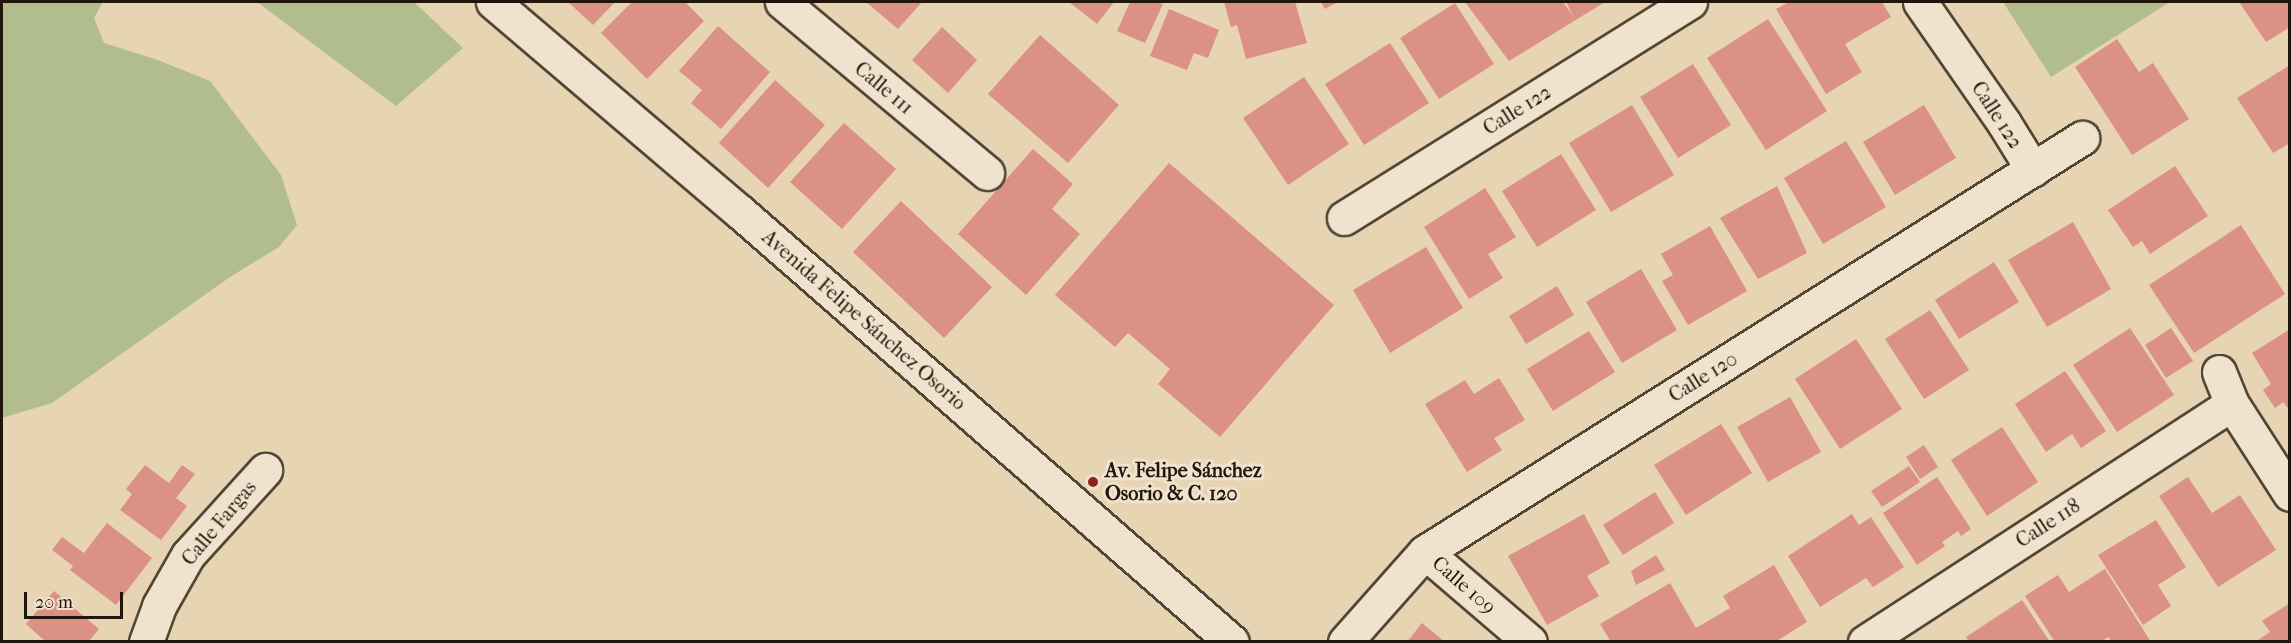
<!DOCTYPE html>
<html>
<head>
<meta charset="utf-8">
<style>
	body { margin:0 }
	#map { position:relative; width:2291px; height:643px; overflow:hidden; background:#e6d4b3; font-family:"IM FELL French Canon",serif }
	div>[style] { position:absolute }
	.green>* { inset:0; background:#b2bd8f }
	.building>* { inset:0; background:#dc9185 }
	.roads { filter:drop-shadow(2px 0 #524636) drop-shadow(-2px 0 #524636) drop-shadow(0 2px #524636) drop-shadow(0 -2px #524636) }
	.minor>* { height:33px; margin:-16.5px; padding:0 16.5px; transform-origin:16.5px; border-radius:16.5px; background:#efe3ce }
	.dots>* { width:16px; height:16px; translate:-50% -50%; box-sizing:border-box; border:3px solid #efe3ce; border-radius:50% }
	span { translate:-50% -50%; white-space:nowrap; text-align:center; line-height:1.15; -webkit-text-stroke:6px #efe3ce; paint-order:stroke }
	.street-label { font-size:20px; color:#21160c }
	.poi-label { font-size:20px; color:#21160c; font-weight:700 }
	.left { translate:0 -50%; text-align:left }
	.frame { position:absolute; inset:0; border:3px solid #21160c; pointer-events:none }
	.scale { position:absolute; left:24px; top:592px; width:99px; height:27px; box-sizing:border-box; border:3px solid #21160c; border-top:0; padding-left:8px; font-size:18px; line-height:21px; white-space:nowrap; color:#21160c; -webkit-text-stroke:4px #efe3ce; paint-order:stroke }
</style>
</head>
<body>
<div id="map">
	<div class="green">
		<i style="clip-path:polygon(2px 2px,103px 2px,94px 18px,104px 43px,158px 60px,210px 81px,281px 175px,297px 225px,279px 247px,230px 277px,52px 403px,2px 418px)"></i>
		<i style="clip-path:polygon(257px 2px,414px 2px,463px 48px,396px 106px)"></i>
		<i style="clip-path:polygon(2003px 2px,2170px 2px,2051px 77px)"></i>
	</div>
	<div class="building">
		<i style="clip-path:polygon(568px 2px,615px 2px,593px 25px)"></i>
		<i style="clip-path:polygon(632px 2px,685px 2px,704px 21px,647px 79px,601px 33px)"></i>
		<i style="clip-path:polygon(866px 2px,922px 2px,898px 29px)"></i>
		<i style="clip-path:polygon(1069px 2px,1114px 2px,1097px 24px)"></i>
		<i style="clip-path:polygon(1130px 2px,1156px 2px,1163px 4px,1145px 43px,1117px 31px)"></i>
		<i style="clip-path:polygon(1224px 2px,1295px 2px,1307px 43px,1246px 59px,1237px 25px,1231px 27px)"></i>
		<i style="clip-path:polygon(1321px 2px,1338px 2px,1325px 9px)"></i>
		<i style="clip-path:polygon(1465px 2px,1563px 2px,1574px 17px,1566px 2px,1605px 2px,1509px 61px)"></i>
		<i style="clip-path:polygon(1789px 2px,1882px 2px,1891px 17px,1845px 44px,1862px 72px,1826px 94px,1776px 9px)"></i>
		<i style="clip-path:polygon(2239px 2px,2290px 2px,2290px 27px,2266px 42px)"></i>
		<i style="clip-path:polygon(1455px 3px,1494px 64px,1439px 99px,1400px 38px)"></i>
		<i style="clip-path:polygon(1169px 9px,1219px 30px,1208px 58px,1194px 53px,1187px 70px,1150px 56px)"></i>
		<i style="clip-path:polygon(1768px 19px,1827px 111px,1766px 150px,1707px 58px)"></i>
		<i style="clip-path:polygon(718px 26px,770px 72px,721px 129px,691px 103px,702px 90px,679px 71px)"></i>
		<i style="clip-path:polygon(942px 27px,977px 60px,948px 93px,912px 60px)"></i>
		<i style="clip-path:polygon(1040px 35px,1119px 105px,1068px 163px,988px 94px)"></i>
		<i style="clip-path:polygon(2117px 39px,2139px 72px,2153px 63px,2189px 119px,2132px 155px,2075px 67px)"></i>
		<i style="clip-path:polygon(1390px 43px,1429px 103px,1364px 145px,1325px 84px)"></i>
		<i style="clip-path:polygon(1693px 64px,1731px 125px,1678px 158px,1640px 97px)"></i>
		<i style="clip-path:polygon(2290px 65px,2290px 143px,2273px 153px,2237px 98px)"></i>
		<i style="clip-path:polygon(1304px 77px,1349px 144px,1288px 185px,1243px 118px)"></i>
		<i style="clip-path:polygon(775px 80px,825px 125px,768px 188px,719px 143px)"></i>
		<i style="clip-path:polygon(1632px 105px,1674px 175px,1611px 212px,1569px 143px)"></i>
		<i style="clip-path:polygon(1924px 105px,1956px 158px,1895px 195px,1863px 142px)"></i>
		<i style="clip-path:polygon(844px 123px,896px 169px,842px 229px,790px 182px)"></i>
		<i style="clip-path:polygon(1846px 141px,1886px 207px,1823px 244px,1784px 178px)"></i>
		<i style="clip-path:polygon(1033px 149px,1073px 184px,1052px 209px,1080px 234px,1026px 295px,958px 234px)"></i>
		<i style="clip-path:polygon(1561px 154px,1596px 210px,1537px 247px,1502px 191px)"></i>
		<i style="clip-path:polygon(1169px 163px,1334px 305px,1220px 437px,1158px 384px,1170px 369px,1128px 333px,1115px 347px,1055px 295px)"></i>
		<i style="clip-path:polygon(2175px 166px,2208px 216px,2150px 254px,2142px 241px,2133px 247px,2108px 210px)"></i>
		<i style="clip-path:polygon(1777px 186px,1807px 253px,1758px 279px,1720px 218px)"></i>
		<i style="clip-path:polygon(1485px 188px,1516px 237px,1488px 254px,1503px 278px,1469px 299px,1424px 227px)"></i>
		<i style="clip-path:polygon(901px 201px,992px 287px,944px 338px,853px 252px)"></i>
		<i style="clip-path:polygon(2073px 222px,2111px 289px,2047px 327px,2008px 260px)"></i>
		<i style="clip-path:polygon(2241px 225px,2285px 294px,2194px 353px,2149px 285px)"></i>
		<i style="clip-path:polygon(1710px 226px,1747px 291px,1688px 325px,1662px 281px,1673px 275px,1661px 254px)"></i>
		<i style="clip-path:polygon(1426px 247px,1463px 308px,1390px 353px,1353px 290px)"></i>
		<i style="clip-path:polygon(1994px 262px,2019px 302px,1959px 339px,1935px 300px)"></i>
		<i style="clip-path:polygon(1641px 269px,1677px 330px,1622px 363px,1586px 302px)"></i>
		<i style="clip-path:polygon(1557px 286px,1574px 315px,1526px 344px,1509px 316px)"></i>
		<i style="clip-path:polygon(1930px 310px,1969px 370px,1924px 399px,1885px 339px)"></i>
		<i style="clip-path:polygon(2130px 328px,2174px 395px,2117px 432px,2073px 365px)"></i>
		<i style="clip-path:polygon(2171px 328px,2193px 361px,2166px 378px,2145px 345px)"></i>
		<i style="clip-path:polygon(2290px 329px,2290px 411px,2283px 402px,2275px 408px,2263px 390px,2271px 384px,2252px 353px)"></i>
		<i style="clip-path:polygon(1589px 331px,1615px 372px,1553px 411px,1527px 369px)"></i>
		<i style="clip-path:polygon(1856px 339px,1902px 409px,1840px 449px,1795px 379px)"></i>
		<i style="clip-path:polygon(2065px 371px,2106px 431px,2081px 448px,2072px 434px,2046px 452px,2015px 404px)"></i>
		<i style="clip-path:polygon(1499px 378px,1525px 420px,1494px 438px,1502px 450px,1467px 472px,1425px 404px,1465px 380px,1474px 394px)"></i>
		<i style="clip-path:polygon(1790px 397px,1821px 452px,1768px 482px,1737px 427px)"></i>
		<i style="clip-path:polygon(1721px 424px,1752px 473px,1686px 515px,1654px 465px)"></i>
		<i style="clip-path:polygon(2002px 427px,2038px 482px,1987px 516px,1951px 460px)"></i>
		<i style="clip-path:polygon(1924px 445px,1938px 467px,1920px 479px,1906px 457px)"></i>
		<i style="clip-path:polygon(145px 465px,169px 483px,182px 465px,195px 474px,176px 498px,187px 506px,161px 540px,120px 510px,132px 494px,126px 489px)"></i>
		<i style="clip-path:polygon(1909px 466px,1920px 482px,1882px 507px,1871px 491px)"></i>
		<i style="clip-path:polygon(1937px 477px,1971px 529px,1961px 536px,1958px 531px,1942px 542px,1945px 546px,1917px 565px,1883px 513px)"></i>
		<i style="clip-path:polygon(2188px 477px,2212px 513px,2240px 495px,2276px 550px,2218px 587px,2159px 496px)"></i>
		<i style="clip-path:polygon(1655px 492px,1674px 523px,1623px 555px,1603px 525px)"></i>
		<i style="clip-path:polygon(1584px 514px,1610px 563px,1587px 576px,1599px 596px,1547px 625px,1508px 556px)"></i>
		<i style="clip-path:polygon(1852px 514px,1859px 525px,1871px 517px,1904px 567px,1873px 587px,1866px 578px,1820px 607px,1788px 556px)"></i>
		<i style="clip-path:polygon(2156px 520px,2186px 567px,2158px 585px,2171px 606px,2143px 625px,2098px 555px)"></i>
		<i style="clip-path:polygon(107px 523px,152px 558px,116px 605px,70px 570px,73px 566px,52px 550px,62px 537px,84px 553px)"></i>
		<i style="clip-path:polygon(1656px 555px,1665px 570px,1636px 585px,1631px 571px)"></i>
		<i style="clip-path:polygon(1774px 565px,1807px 622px,1775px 642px,1611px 642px,1600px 624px,1670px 583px,1696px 628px,1730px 608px,1723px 596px)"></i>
		<i style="clip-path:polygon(2105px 569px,2151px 642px,2112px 642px,2108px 637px,2101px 642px,2055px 642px,2025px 596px,2058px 575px,2069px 592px)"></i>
		<i style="clip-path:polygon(54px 591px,99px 629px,88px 642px,46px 642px,26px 624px)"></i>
		<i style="clip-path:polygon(2022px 600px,2050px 642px,1969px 642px,1966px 637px)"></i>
		<i style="clip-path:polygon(2290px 603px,2290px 642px,2255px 642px,2270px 632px,2262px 621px)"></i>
		<i style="clip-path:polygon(1422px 623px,1445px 642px,1407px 642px)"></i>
	</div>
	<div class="roads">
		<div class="minor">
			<i style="left:493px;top:2px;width:324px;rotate:40.4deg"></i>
			<i style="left:740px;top:212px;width:653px;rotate:41.15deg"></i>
			<i style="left:782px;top:2px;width:267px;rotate:39.8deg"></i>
			<i style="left:1920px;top:2px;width:147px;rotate:55.2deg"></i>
			<i style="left:2004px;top:123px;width:55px;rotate:58.3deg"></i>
			<i style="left:1344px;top:218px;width:408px;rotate:-32deg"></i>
			<i style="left:2219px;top:372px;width:35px;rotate:68deg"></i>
			<i style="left:2232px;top:404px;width:107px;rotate:57.2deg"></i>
			<i style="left:1425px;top:552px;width:138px;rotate:40.6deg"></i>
			<i style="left:146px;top:642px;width:38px;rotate:-70deg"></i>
			<i style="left:159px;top:606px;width:59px;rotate:-60.4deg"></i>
			<i style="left:188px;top:555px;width:115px;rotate:-47.8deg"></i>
			<i style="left:1345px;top:642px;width:120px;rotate:-48.4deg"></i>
			<i style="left:1425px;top:552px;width:777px;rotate:-32.22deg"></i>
			<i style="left:1865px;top:642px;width:437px;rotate:-33deg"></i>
		</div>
	</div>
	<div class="dots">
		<i style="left:1093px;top:482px;background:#8f2418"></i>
	</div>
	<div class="street-label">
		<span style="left:884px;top:88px;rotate:40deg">Calle 111</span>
		<span style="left:1517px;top:110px;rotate:-32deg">Calle 122</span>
		<span style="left:1997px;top:115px;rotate:57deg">Calle 122</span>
		<span style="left:864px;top:320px;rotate:41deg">Avenida Felipe Sánchez Osorio</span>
		<span style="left:1703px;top:377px;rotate:-32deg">Calle 120</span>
		<span style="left:219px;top:523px;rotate:-50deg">Calle Fargas</span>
		<span style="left:2048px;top:523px;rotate:-33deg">Calle 118</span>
		<span style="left:1464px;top:585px;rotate:41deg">Calle 109</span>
	</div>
	<div class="poi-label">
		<span class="left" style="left:1105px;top:482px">Av. Felipe Sánchez<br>Osorio &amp; C. 120</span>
	</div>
	<div class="frame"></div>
	<div class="scale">20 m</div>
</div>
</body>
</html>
